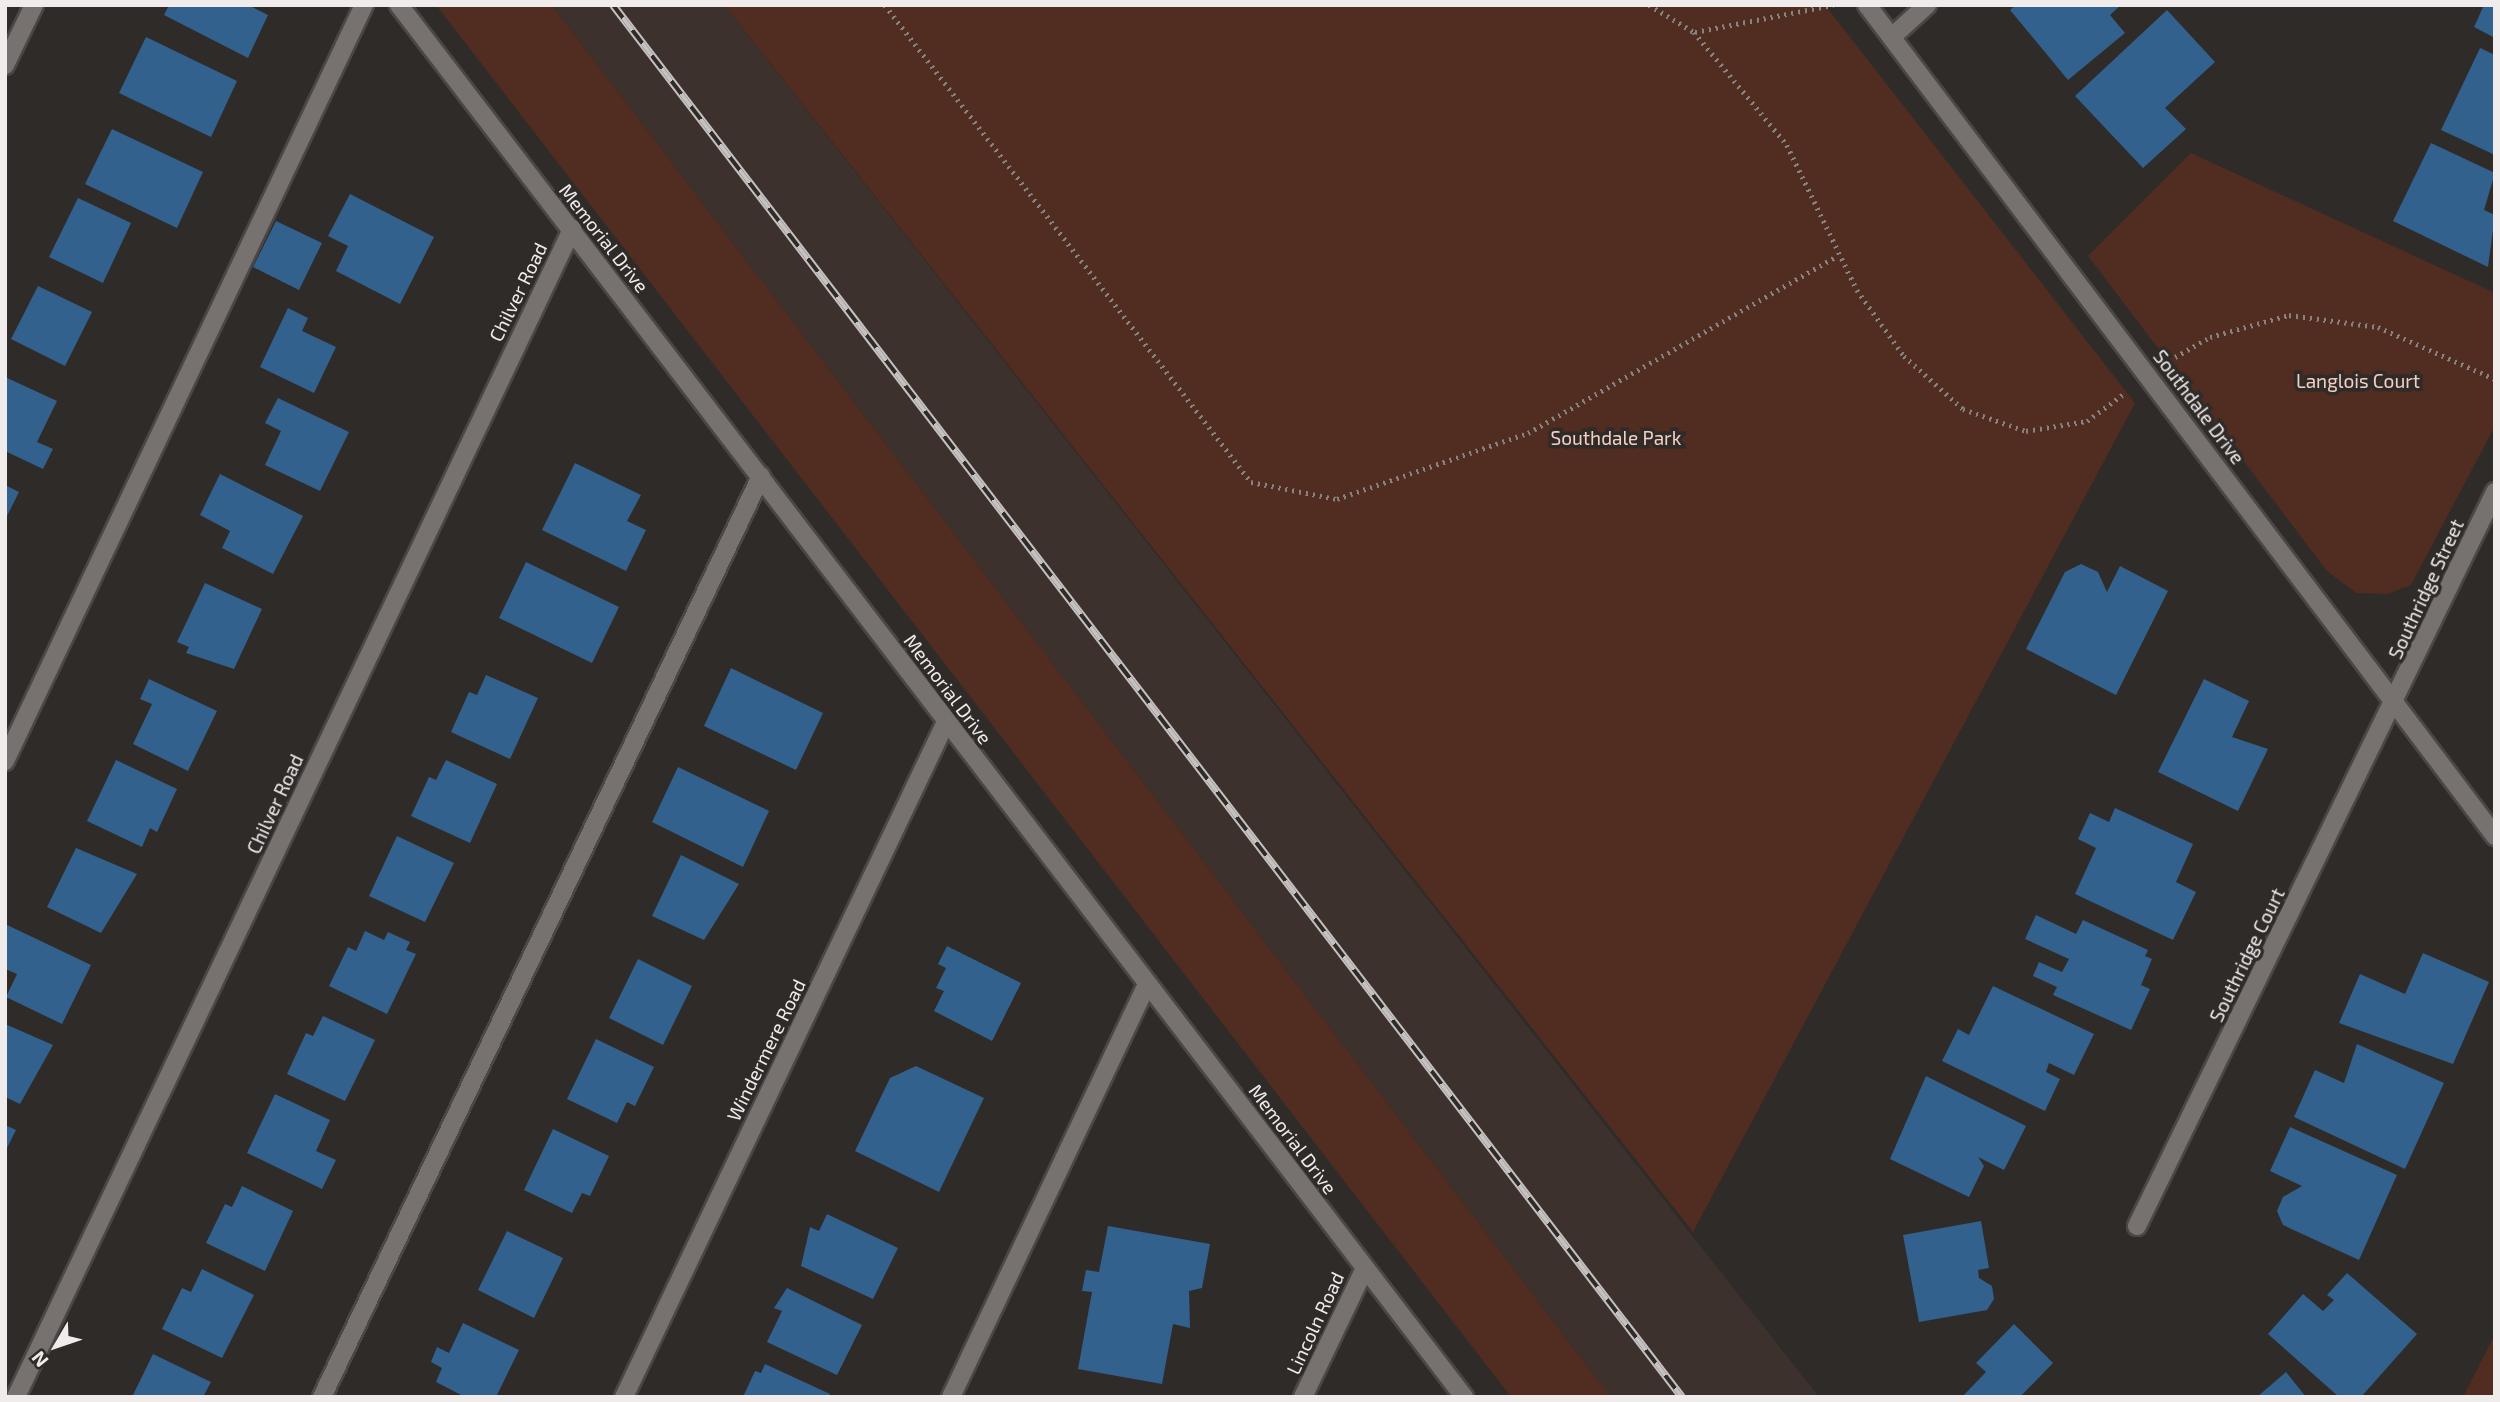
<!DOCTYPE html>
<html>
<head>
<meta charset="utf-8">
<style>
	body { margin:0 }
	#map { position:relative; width:2500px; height:1402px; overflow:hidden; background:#2f2b29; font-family:"Exo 2",sans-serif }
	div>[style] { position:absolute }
	.built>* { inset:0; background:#3c312d }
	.green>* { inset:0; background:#512c20 }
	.building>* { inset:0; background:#32618d }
	.path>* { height:4.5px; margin-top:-2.25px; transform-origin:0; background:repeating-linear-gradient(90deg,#868381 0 2px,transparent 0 7px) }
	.roads { filter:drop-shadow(2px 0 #4b4746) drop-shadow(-2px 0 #4b4746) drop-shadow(0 2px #4b4746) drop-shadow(0 -2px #4b4746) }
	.lane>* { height:18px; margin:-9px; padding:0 9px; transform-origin:9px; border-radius:9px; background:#777270 }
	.street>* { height:18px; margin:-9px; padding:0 9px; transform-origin:9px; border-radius:9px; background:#777270 }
	.secondary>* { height:18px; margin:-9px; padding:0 9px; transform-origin:9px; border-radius:9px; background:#777270 }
	.rail>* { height:8px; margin-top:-4px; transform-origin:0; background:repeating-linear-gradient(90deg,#2f2b29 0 16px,#c5c1c0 0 32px); box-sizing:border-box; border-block:2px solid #c5c1c0 }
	span { translate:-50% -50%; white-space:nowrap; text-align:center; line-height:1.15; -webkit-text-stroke:7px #2f2b29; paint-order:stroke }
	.street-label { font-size:19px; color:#efeceb }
	.park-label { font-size:19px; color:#f6cfc3 }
	.frame { position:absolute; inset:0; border:7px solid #efeceb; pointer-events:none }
	.north { position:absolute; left:21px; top:1311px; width:70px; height:70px; -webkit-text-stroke:5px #2f2b29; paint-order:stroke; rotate:231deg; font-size:19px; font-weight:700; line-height:28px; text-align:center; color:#efeceb }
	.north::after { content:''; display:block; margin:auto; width:24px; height:32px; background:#efeceb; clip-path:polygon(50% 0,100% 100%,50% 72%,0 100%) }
</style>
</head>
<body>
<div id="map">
	<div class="built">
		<i style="clip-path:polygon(552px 5px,724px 5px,1819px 1397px,1611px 1397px)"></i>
	</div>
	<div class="green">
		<i style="clip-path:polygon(436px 5px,552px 5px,1611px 1397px,1511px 1397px)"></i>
		<i style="clip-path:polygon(724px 5px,1825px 5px,2135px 403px,1693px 1232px)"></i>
		<i style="clip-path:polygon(2191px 153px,2495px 293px,2495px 426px,2411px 585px,2388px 594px,2356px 593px,2327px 571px,2088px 256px)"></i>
		<i style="clip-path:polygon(2495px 1334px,2495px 1397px,2463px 1397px)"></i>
	</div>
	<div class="building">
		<i style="clip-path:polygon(169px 5px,248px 5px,268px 15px,248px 58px,164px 15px)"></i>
		<i style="clip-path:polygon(2016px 5px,2121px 5px,2110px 15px,2125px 33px,2068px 80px,2010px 10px)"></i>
		<i style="clip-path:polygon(2484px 5px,2495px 5px,2495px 38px,2474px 27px)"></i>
		<i style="clip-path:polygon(2167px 10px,2215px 62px,2165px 108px,2186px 129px,2143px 168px,2075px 96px)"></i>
		<i style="clip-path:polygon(146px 37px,237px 81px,211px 137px,119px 93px)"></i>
		<i style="clip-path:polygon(2480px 48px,2495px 55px,2495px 155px,2441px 130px)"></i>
		<i style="clip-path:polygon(112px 129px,203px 172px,177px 228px,85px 184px)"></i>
		<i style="clip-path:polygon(2431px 143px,2495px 173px,2484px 210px,2495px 215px,2488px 267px,2393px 221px)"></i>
		<i style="clip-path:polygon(350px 194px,434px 237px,400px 304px,336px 271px,348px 246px,328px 236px)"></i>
		<i style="clip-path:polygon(78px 198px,131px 223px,103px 283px,49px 257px)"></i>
		<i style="clip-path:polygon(276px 221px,322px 243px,299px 290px,253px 267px)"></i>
		<i style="clip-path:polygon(38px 286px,92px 312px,65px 366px,11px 339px)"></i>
		<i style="clip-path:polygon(288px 308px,308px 318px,302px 331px,336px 347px,314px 393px,260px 367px)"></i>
		<i style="clip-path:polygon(5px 377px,57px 401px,37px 442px,53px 449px,43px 469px,5px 451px)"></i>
		<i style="clip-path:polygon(278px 398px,349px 432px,320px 491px,265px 465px,281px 431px,265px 423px)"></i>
		<i style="clip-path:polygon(575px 463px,641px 495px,627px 521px,646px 530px,626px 571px,542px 530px)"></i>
		<i style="clip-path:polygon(220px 474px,303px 516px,273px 574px,222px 548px,230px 531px,200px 515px)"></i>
		<i style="clip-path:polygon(5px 485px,19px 492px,5px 520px)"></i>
		<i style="clip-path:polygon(526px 562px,619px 607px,592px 663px,499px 618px)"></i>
		<i style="clip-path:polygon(2081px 564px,2098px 572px,2107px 592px,2120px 566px,2168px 591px,2116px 695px,2026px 649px,2065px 572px)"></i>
		<i style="clip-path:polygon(205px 583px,262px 609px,234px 669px,186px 653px,189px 647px,177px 642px)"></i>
		<i style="clip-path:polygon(731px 668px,823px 713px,796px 770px,704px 726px)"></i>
		<i style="clip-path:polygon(486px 675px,538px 698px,510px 759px,451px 732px,469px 692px,477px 695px)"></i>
		<i style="clip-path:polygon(149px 679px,217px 711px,188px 771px,133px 744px,152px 704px,140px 699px)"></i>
		<i style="clip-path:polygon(2204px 679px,2249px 701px,2232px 737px,2268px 749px,2238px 811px,2158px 772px)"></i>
		<i style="clip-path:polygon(116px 760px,177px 789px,157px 832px,150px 828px,142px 847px,87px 821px)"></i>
		<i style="clip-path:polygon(446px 760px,497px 784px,470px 843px,411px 816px,429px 777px,436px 780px)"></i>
		<i style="clip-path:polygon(678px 767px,769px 811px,743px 867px,652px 822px)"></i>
		<i style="clip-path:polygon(2115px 808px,2193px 844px,2176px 882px,2196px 892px,2173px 940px,2075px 894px,2096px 848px,2078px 839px,2090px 813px,2109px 822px)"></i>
		<i style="clip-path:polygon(397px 836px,454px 863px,425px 922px,369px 896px)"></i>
		<i style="clip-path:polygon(76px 848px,137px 874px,101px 933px,47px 907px)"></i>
		<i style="clip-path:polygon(681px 855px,739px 884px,704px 940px,652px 916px)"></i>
		<i style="clip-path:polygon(2036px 915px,2076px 934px,2083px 920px,2148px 950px,2145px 956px,2152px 959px,2141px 985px,2150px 989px,2131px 1030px,2053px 995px,2057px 987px,2033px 976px,2039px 962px,2062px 972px,2069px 959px,2025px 939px)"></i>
		<i style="clip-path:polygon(5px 924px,91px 965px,62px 1024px,6px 997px,17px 974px,5px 969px)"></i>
		<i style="clip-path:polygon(365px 931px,384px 940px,388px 932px,410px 942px,406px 950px,416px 954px,387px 1014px,329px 986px,348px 947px,356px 951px)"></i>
		<i style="clip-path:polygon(947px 946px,1021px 983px,992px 1041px,934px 1011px,944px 991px,936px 988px,946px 968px,938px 964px)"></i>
		<i style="clip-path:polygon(2423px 953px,2489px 982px,2453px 1064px,2339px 1023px,2360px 974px,2405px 994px)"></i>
		<i style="clip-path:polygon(638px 959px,692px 986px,663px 1045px,609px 1018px)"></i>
		<i style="clip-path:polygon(1993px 986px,2094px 1034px,2074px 1075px,2049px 1063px,2046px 1072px,2060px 1079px,2045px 1111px,1942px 1061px,1958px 1029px,1969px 1035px)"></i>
		<i style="clip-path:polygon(323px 1016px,375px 1040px,345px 1101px,287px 1074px,306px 1033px,313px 1036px)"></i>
		<i style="clip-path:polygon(5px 1024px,53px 1045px,20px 1104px,5px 1097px)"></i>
		<i style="clip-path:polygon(596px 1039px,654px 1067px,635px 1106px,627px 1102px,617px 1123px,567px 1099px)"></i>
		<i style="clip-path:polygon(2357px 1044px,2444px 1083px,2405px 1169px,2294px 1117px,2315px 1070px,2344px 1083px)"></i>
		<i style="clip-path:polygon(916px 1066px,984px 1098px,939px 1192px,855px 1151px,890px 1078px)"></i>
		<i style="clip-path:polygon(1926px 1076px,2026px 1126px,2004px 1170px,1978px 1157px,1984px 1166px,1969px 1197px,1890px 1159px)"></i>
		<i style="clip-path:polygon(275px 1094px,330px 1120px,316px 1151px,336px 1160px,322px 1189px,247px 1153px)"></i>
		<i style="clip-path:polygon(5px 1125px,16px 1130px,5px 1152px)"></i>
		<i style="clip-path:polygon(2290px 1127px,2397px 1175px,2359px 1260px,2283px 1225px,2277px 1211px,2283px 1197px,2302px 1186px,2270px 1171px)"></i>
		<i style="clip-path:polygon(553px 1129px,609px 1156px,590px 1196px,582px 1193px,572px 1213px,524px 1190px)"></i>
		<i style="clip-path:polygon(242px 1186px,293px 1211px,265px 1271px,206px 1243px,225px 1204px,232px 1207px)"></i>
		<i style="clip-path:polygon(827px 1214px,898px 1248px,873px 1299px,801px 1266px,810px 1227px,819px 1231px)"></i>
		<i style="clip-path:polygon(1981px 1221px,1989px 1268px,1978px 1270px,1979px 1278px,1992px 1286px,1994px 1299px,1987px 1310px,1919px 1322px,1903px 1235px)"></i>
		<i style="clip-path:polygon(1108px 1226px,1210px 1244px,1202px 1288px,1189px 1291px,1190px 1328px,1173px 1324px,1162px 1384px,1078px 1369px,1092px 1292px,1082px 1291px,1086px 1270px,1099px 1272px)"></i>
		<i style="clip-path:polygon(507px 1231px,563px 1258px,534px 1318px,478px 1290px)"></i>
		<i style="clip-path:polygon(202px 1269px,254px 1295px,222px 1358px,162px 1329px,182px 1288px,191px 1292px)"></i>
		<i style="clip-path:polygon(2347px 1273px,2417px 1334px,2361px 1397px,2339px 1397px,2268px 1334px,2303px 1294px,2323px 1311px,2334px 1300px,2327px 1295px)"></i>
		<i style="clip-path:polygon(787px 1288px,862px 1325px,837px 1375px,767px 1342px,782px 1311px,774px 1308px)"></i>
		<i style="clip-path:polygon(463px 1323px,519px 1350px,496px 1397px,465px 1397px,436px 1382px,442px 1368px,431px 1362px,437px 1347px,449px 1353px)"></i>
		<i style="clip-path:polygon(2014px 1324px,2053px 1363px,2020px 1397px,1962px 1397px,1986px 1372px,1976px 1363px)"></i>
		<i style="clip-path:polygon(153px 1354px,211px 1382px,203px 1397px,132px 1397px)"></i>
		<i style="clip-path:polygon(765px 1364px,830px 1394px,829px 1397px,743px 1397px,755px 1371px,761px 1373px)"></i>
		<i style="clip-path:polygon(2286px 1372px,2306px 1397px,2257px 1397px)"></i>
	</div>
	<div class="path">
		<i style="left:885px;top:5px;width:601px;rotate:52.5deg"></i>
		<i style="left:1251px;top:482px;width:88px;rotate:11.2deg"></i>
		<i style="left:1337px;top:499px;width:202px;rotate:-19.1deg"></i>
		<i style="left:1528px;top:433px;width:356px;rotate:-29.8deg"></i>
		<i style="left:1649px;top:5px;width:52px;rotate:31deg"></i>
		<i style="left:1694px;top:32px;width:146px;rotate:50.5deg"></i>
		<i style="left:1787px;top:145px;width:161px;rotate:64.2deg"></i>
		<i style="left:1857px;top:290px;width:81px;rotate:54.5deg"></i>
		<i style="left:1904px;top:356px;width:79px;rotate:41.9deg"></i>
		<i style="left:1963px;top:409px;width:67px;rotate:19.2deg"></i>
		<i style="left:2026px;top:431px;width:62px;rotate:-9.3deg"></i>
		<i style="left:2087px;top:421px;width:44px;rotate:-36.6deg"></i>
		<i style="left:1695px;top:32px;width:141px;rotate:-11.1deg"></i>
		<i style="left:2175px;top:357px;width:40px;rotate:-29.7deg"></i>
		<i style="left:2210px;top:337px;width:82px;rotate:-15.6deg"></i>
		<i style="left:2289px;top:315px;width:90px;rotate:7.7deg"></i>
		<i style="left:2378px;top:327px;width:128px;rotate:24deg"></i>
	</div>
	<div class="roads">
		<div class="lane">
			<i style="left:5px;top:761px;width:837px;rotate:-64.6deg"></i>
			<i style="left:322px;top:1397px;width:1020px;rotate:-64.51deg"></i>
			<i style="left:951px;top:1397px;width:458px;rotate:-64.6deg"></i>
		</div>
		<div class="street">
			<i style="left:399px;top:5px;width:1753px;rotate:52.58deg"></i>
			<i style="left:1894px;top:35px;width:45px;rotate:-42.3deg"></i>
			<i style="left:5px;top:65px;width:67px;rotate:-64.2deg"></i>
			<i style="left:2137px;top:1226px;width:817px;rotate:-64deg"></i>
			<i style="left:16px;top:1397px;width:1294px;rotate:-64.54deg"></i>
			<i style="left:624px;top:1397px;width:748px;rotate:-64.5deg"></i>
			<i style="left:1303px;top:1397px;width:143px;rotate:-64.3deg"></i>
		</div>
		<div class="secondary">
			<i style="left:1867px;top:5px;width:1042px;rotate:52.92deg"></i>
		</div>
	</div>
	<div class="rail">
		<i style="left:613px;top:5px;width:1755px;rotate:52.48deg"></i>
	</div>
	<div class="street-label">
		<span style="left:604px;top:238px;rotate:52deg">Memorial Drive</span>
		<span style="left:518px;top:292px;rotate:-64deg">Chilver Road</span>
		<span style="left:2199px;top:407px;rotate:53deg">Southdale Drive</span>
		<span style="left:2426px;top:589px;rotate:-65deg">Southridge Street</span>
		<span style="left:948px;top:689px;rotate:53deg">Memorial Drive</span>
		<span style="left:275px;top:804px;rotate:-65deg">Chilver Road</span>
		<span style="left:2247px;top:955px;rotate:-64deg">Southridge Court</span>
		<span style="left:766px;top:1050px;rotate:-64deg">Windermere Road</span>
		<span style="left:1293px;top:1139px;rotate:53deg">Memorial Drive</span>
		<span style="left:1315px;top:1323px;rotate:-65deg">Lincoln Road</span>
	</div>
	<div class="park-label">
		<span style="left:2358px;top:381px">Langlois Court</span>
		<span style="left:1616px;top:438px">Southdale Park</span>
	</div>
	<div class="frame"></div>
	<div class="north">N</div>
</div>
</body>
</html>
